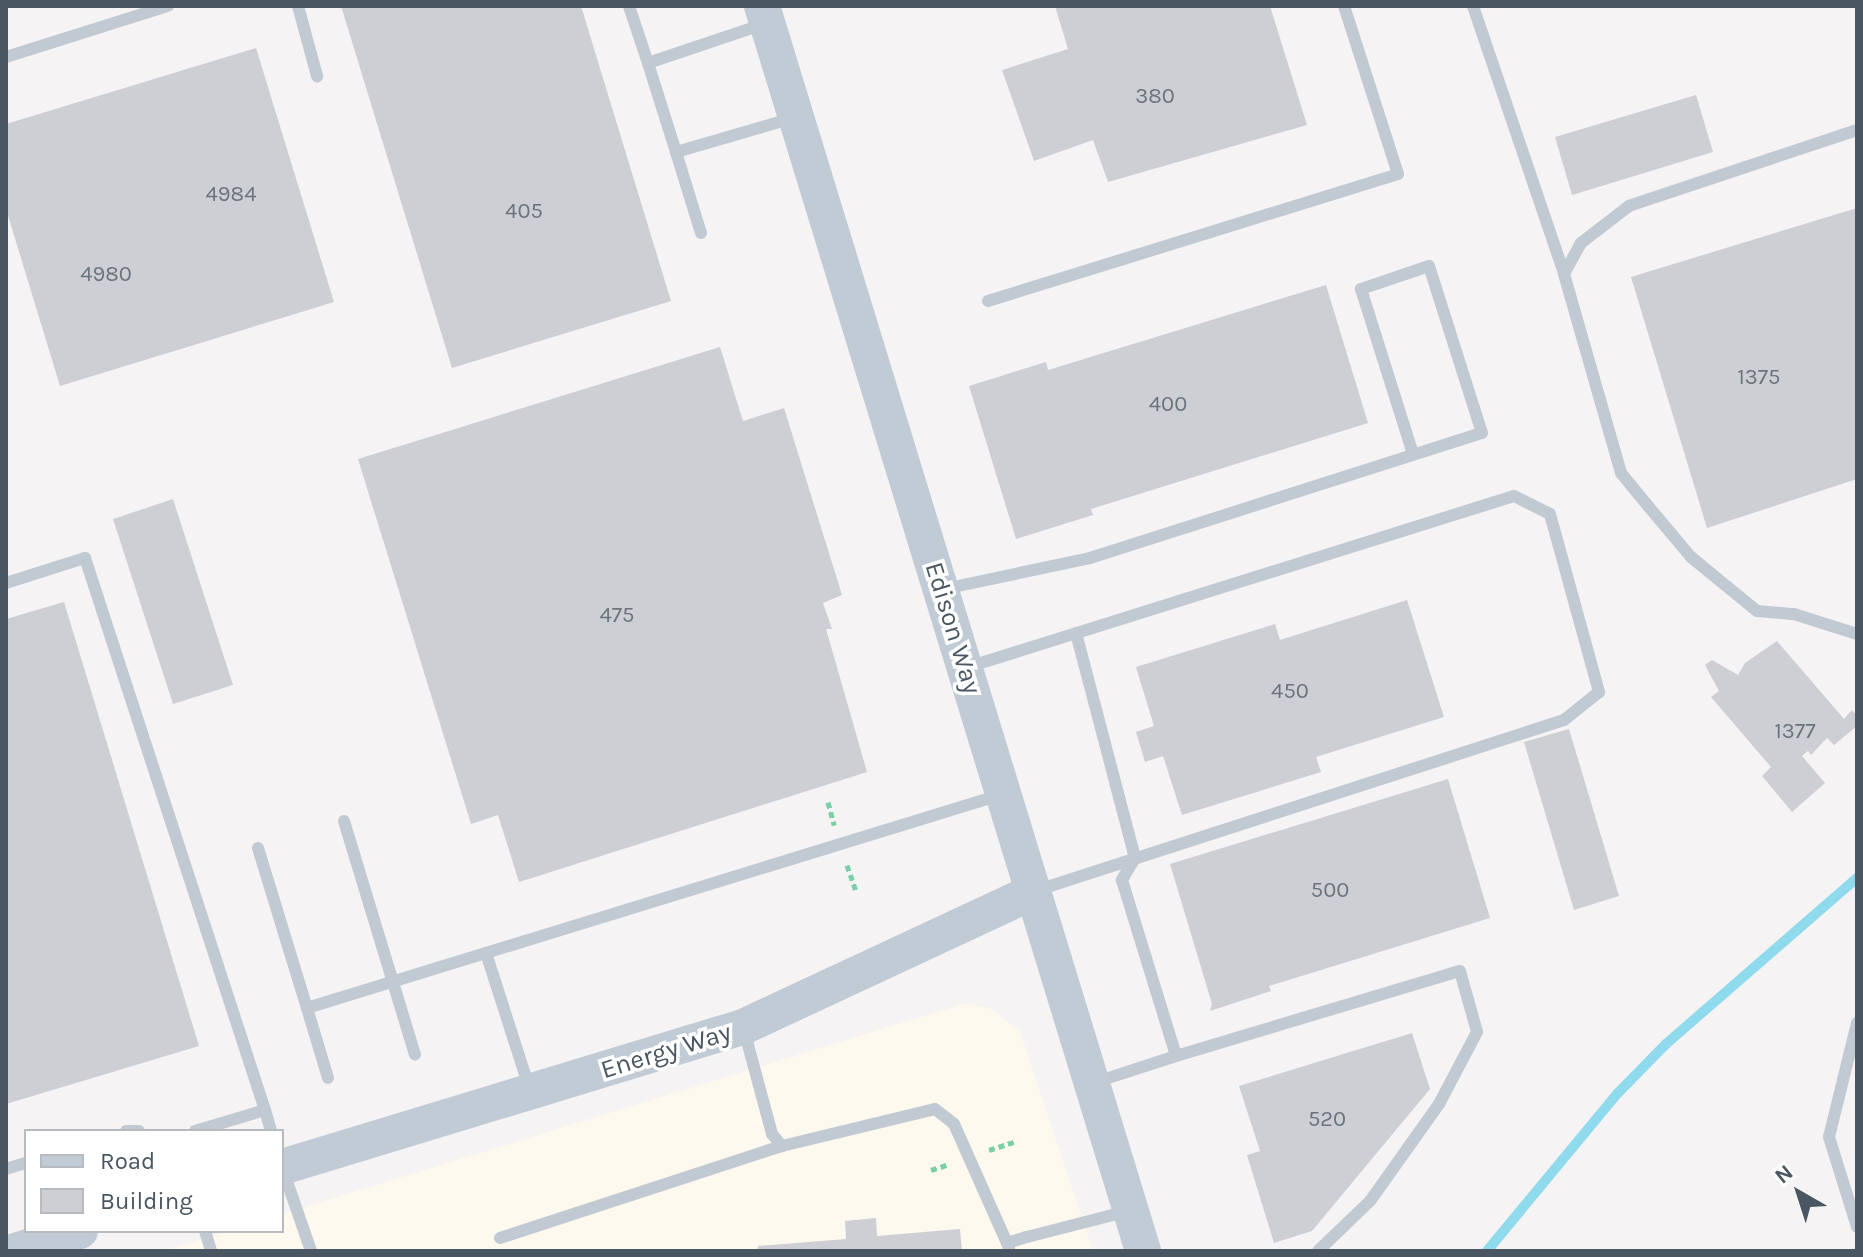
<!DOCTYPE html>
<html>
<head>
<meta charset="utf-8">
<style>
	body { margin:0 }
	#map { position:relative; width:1863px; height:1257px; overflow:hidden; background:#f5f3f3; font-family:Karla,sans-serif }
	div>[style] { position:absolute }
	.commercial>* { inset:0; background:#fdf9ef }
	.stream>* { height:10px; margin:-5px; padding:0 5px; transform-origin:5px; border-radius:5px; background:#90daee }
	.building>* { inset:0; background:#cdcfd5 }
	.path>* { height:5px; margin-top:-2.5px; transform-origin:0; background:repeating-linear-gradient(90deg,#7ad0a6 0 6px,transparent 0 10px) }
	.lane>* { height:12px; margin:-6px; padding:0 6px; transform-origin:6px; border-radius:6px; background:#c1cad2 }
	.secondary>* { height:36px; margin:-18px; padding:0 18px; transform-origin:18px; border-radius:18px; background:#c1cbd6 }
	span { translate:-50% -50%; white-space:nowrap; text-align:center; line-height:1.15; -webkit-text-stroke:7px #fff; paint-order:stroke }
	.number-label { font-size:22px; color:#6b747e }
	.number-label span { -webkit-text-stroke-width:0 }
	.street-label { font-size:26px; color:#4a5661 }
	.frame { position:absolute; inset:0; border:8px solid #4a5661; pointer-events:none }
	.legend { position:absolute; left:24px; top:1129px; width:260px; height:104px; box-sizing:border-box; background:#fff; border:2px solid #b7bbc0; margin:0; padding:10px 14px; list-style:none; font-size:24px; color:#4a5661 }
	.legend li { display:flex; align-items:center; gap:16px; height:40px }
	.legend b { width:40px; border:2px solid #b7bbc0 }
	.north { position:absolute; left:1759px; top:1153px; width:80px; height:80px; -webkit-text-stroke:6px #fff; paint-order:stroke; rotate:321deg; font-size:22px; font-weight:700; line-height:32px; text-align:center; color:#4a5661 }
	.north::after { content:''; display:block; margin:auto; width:28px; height:36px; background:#4a5661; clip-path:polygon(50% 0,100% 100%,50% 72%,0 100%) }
</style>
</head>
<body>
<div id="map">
	<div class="commercial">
		<i style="clip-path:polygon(966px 1003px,991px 1009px,1020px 1031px,1093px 1251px,163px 1251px,228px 1231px,282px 1231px,282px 1214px)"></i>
	</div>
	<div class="stream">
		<i style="left:1487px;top:1251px;width:204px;rotate:-50.4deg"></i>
		<i style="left:1617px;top:1094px;width:70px;rotate:-45.6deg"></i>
		<i style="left:1666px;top:1044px;width:253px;rotate:-41deg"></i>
	</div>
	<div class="building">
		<i style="clip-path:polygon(341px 6px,581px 6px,671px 301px,452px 368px)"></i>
		<i style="clip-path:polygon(1055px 6px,1270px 6px,1307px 125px,1108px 182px,1093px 140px,1034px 161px,1002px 70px,1068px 49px)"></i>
		<i style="clip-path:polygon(256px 48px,334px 302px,60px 386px,6px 209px,6px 124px)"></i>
		<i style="clip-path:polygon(1696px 95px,1713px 152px,1572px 195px,1555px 137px)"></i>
		<i style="clip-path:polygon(1857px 208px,1857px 479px,1707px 528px,1631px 277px)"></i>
		<i style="clip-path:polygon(1326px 285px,1368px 423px,1091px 509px,1093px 515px,1016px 539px,969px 386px,1046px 362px,1048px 370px)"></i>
		<i style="clip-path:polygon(720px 347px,743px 421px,784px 408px,842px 595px,823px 603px,832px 629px,826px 629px,867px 772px,519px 882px,498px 815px,471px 824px,358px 459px)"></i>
		<i style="clip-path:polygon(173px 499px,233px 685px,173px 704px,113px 519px)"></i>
		<i style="clip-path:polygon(1407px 600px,1444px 717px,1316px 757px,1321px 772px,1182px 815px,1163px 756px,1145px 762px,1136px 732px,1154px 726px,1136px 667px,1275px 624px,1280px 640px)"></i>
		<i style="clip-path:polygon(64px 602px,199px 1046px,6px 1104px,6px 619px)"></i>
		<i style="clip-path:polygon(1777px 641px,1844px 719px,1852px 710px,1857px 716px,1857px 726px,1834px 745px,1827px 738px,1811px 755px,1808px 751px,1802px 756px,1825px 783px,1792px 812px,1762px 776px,1771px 767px,1711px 697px,1719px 691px,1705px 665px,1712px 660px,1738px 675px,1745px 663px)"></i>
		<i style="clip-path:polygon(1569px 729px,1619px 896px,1574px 910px,1524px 742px)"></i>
		<i style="clip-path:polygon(1448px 779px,1490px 918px,1269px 986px,1271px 991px,1210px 1011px,1212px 1004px,1170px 864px)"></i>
		<i style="clip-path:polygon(1412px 1033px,1430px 1089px,1312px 1231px,1274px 1243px,1247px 1155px,1260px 1151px,1239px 1086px)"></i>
		<i style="clip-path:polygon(876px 1218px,877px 1236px,960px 1229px,962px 1251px,757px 1251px,758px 1246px,846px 1239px,845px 1221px)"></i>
	</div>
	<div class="path">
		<i style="left:828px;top:802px;width:24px;rotate:75deg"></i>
		<i style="left:847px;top:865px;width:28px;rotate:71deg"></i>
		<i style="left:989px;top:1150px;width:28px;rotate:-18deg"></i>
		<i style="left:931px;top:1170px;width:19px;rotate:-18deg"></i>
	</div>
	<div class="lane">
		<i style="left:298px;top:6px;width:73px;rotate:74.8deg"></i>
		<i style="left:629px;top:6px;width:60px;rotate:71.6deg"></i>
		<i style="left:1473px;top:6px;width:283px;rotate:71.2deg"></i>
		<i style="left:6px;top:57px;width:170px;rotate:-17.5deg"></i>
		<i style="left:1857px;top:130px;width:240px;rotate:161.6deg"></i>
		<i style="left:1629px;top:206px;width:61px;rotate:142.4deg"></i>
		<i style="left:1581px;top:243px;width:35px;rotate:119deg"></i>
		<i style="left:1564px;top:274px;width:207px;rotate:74deg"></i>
		<i style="left:1621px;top:473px;width:43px;rotate:50.7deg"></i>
		<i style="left:1648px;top:506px;width:67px;rotate:49.9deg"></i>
		<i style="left:1691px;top:557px;width:85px;rotate:39.3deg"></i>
		<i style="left:1757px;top:611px;width:37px;rotate:5deg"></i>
		<i style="left:1794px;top:614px;width:66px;rotate:17.6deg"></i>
		<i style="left:676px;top:152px;width:93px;rotate:-107.5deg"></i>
		<i style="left:648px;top:63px;width:122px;rotate:-18.6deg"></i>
		<i style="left:701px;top:233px;width:85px;rotate:-107.2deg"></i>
		<i style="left:676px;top:152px;width:122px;rotate:-16.2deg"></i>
		<i style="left:988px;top:301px;width:429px;rotate:-17.2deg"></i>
		<i style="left:1398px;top:174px;width:176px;rotate:-107.8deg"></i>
		<i style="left:6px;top:583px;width:83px;rotate:-17.6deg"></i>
		<i style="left:85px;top:558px;width:581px;rotate:71.94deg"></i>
		<i style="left:944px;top:589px;width:149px;rotate:-12deg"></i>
		<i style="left:1090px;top:558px;width:411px;rotate:-17.7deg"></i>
		<i style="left:1482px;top:433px;width:175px;rotate:-107.6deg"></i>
		<i style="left:1429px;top:266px;width:72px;rotate:161.3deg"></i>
		<i style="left:1361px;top:289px;width:173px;rotate:72.5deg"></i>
		<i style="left:1076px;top:633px;width:233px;rotate:75.3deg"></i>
		<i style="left:1135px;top:858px;width:26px;rotate:121deg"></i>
		<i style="left:1122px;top:880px;width:184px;rotate:72.9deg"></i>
		<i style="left:1176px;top:1056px;width:87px;rotate:162deg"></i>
		<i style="left:968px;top:667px;width:572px;rotate:-17.39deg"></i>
		<i style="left:1514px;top:496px;width:40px;rotate:26.6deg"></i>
		<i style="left:1550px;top:514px;width:185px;rotate:74.6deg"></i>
		<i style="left:1599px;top:692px;width:45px;rotate:141.3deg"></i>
		<i style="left:1564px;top:720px;width:553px;rotate:162.09deg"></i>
		<i style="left:344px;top:821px;width:244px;rotate:73.1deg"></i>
		<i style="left:258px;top:848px;width:167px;rotate:73deg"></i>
		<i style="left:307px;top:1008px;width:725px;rotate:-17.09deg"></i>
		<i style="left:486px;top:953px;width:141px;rotate:72.2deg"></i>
		<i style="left:307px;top:1008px;width:73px;rotate:73.3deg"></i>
		<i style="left:1857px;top:1023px;width:117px;rotate:103.8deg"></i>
		<i style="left:1829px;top:1137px;width:94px;rotate:72.7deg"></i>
		<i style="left:744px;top:1030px;width:108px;rotate:74.9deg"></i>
		<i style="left:772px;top:1134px;width:16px;rotate:50deg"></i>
		<i style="left:782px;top:1146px;width:157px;rotate:-13.6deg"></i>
		<i style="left:935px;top:1109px;width:24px;rotate:38deg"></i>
		<i style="left:954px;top:1124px;width:130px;rotate:66deg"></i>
		<i style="left:1176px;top:1056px;width:296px;rotate:-16.7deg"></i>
		<i style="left:1460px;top:971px;width:63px;rotate:74.4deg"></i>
		<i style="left:1477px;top:1032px;width:81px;rotate:117.8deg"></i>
		<i style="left:1439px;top:1104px;width:119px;rotate:125.4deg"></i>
		<i style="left:1370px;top:1201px;width:72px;rotate:136.1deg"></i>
		<i style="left:126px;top:1131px;width:13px"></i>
		<i style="left:195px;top:1131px;width:73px;rotate:-16.7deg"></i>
		<i style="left:265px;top:1110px;width:22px;rotate:74deg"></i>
		<i style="left:6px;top:1169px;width:21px;rotate:-17deg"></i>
		<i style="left:283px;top:1170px;width:86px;rotate:70.9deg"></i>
		<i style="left:205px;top:1231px;width:21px;rotate:73deg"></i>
		<i style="left:500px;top:1238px;width:297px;rotate:-18.1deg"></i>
		<i style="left:1009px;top:1248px;width:5px;rotate:-112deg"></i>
		<i style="left:1007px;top:1243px;width:21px;rotate:-17deg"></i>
		<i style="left:1027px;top:1237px;width:104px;rotate:-14.4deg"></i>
	</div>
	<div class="secondary">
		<i style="left:762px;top:6px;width:1302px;rotate:72.98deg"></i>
		<i style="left:282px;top:1167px;width:482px;rotate:-16.9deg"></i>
		<i style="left:743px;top:1027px;width:320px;rotate:-25deg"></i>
		<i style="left:15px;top:1251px;width:68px;rotate:-17.1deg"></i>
	</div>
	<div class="number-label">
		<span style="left:1155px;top:97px">380</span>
		<span style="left:231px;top:195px">4984</span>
		<span style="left:524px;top:212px">405</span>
		<span style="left:106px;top:275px">4980</span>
		<span style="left:1759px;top:378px">1375</span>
		<span style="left:1168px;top:405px">400</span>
		<span style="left:617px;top:616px">475</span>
		<span style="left:1290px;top:692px">450</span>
		<span style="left:1795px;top:732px">1377</span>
		<span style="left:1330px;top:891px">500</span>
		<span style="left:1327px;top:1120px">520</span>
	</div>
	<div class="street-label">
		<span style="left:953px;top:628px;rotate:73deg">Edison Way</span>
		<span style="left:666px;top:1051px;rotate:-17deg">Energy Way</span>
	</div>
	<div class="frame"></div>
	<ul class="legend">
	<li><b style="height:10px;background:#c1cbd6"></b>Road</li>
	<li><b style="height:22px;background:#cdcfd5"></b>Building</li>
	</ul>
	<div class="north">N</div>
</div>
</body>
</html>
